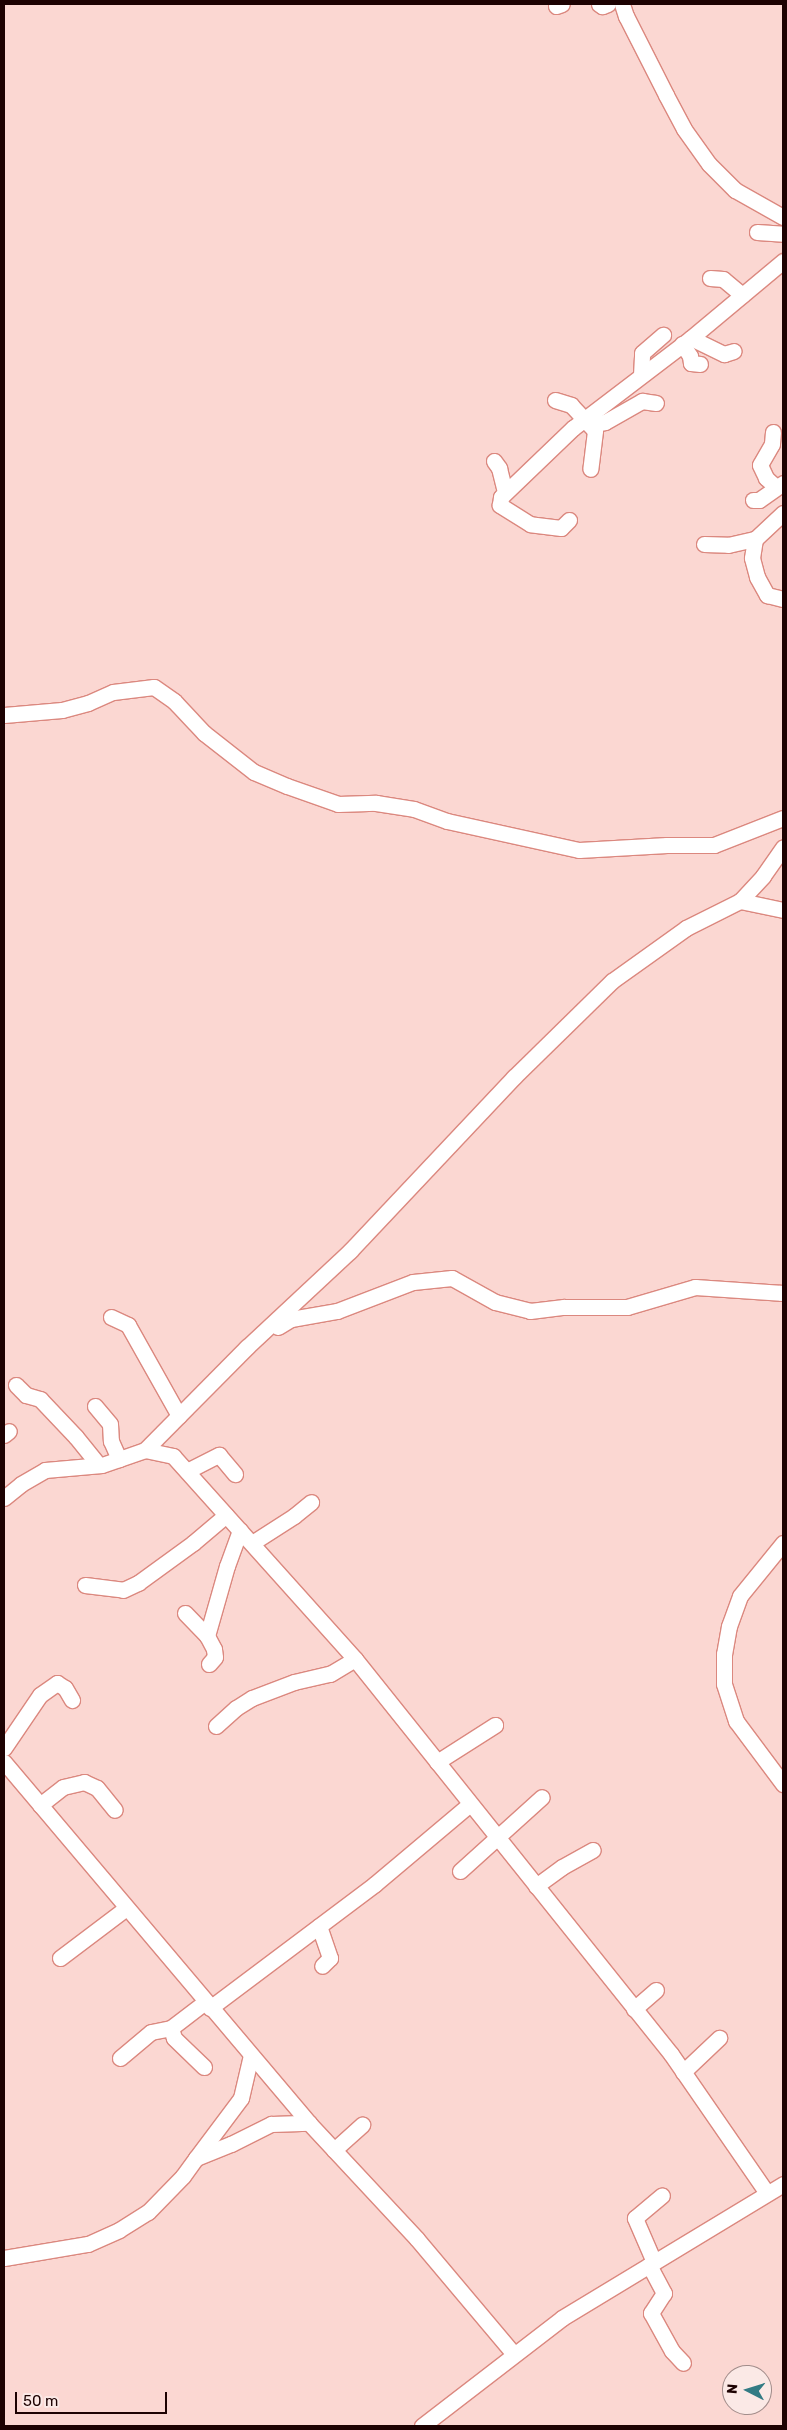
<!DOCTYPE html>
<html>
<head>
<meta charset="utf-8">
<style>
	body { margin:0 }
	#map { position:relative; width:787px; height:2430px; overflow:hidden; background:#fbd7d2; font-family:Rubik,sans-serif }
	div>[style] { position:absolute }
	.roads { filter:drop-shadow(1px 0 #db887f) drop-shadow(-1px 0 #db887f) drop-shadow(0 1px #db887f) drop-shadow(0 -1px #db887f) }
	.minor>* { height:15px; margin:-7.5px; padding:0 7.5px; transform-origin:7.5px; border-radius:7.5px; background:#fff }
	span { translate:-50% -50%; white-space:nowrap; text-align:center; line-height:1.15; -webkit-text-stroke:5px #fbe9e6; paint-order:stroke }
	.frame { position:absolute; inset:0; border:5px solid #1d0202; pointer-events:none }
	.north { position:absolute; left:722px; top:2365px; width:50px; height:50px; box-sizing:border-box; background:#fbe9e6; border:1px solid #a28d8b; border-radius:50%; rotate:275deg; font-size:14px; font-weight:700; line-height:20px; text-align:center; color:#1d0202 }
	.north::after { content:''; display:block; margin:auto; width:18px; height:22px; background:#337b84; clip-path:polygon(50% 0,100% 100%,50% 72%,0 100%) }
	.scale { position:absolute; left:15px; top:2392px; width:152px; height:22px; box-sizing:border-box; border:2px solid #1d0202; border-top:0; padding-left:6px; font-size:15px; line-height:18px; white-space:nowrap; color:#1d0202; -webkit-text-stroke:4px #fbe9e6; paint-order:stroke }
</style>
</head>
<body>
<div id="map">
	<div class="roads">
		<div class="minor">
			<i style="left:599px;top:4px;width:4px;rotate:34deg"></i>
			<i style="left:602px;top:6px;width:6px;rotate:-18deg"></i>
			<i style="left:622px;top:4px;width:13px;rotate:72deg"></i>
			<i style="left:626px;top:16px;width:89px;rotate:63.1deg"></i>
			<i style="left:666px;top:95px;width:38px;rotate:62deg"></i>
			<i style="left:684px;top:129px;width:43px;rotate:54.5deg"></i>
			<i style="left:709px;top:164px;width:37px;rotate:45deg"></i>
			<i style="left:735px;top:190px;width:55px;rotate:29.4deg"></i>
			<i style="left:556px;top:6px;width:6px;rotate:-18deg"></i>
			<i style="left:757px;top:232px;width:26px;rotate:4deg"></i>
			<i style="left:710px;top:278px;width:13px;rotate:4deg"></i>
			<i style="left:723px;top:279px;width:25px;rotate:40deg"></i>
			<i style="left:691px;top:338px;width:37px;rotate:26deg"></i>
			<i style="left:724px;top:354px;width:10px;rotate:-17deg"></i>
			<i style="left:682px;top:344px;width:14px;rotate:56deg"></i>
			<i style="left:690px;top:356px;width:7px;rotate:82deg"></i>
			<i style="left:691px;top:363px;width:9px;rotate:6deg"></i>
			<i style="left:641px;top:375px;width:22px;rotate:-87deg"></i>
			<i style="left:642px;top:353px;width:28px;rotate:-41deg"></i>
			<i style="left:555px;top:400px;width:17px;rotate:17deg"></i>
			<i style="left:571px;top:405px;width:35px;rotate:47deg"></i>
			<i style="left:595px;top:431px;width:38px;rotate:97deg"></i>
			<i style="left:590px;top:425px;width:15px;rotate:-11deg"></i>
			<i style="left:605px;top:422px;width:43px;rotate:-29.6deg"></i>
			<i style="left:642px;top:401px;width:14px;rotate:8deg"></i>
			<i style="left:773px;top:432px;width:12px;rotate:95deg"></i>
			<i style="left:772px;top:444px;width:24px;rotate:120deg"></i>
			<i style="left:760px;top:465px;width:14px;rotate:65deg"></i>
			<i style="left:766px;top:478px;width:13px;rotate:42deg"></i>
			<i style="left:494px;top:461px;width:9px;rotate:54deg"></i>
			<i style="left:499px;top:468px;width:25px;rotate:76deg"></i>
			<i style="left:753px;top:500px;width:6px"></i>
			<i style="left:759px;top:500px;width:29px;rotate:-35deg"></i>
			<i style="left:783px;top:513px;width:38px;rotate:137deg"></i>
			<i style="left:755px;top:539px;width:19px;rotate:99deg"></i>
			<i style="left:752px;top:558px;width:20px;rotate:75deg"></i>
			<i style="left:757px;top:577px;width:21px;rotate:61deg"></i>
			<i style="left:767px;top:595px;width:16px;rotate:14deg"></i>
			<i style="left:569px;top:520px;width:11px;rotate:135deg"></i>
			<i style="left:561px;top:528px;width:31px;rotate:-173deg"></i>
			<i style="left:530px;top:524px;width:36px;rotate:-148deg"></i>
			<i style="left:500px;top:505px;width:8px;rotate:-83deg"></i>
			<i style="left:501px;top:497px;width:100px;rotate:-43.8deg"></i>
			<i style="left:573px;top:428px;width:148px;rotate:-37.3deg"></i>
			<i style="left:691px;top:338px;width:120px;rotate:-39.9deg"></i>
			<i style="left:704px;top:544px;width:24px;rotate:2deg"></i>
			<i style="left:728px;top:545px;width:28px;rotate:-13deg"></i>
			<i style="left:4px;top:715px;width:58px;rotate:-4.9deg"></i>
			<i style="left:62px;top:710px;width:27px;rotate:-15deg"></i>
			<i style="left:88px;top:703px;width:27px;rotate:-24deg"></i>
			<i style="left:113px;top:692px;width:41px;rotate:-7deg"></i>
			<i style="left:154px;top:687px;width:24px;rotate:35deg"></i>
			<i style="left:174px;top:701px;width:44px;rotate:46.8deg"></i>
			<i style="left:204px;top:733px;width:63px;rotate:38deg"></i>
			<i style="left:254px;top:772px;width:36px;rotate:23deg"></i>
			<i style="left:287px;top:786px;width:54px;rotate:19.4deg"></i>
			<i style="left:338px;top:804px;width:38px;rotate:-2deg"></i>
			<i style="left:376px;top:803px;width:38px;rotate:9deg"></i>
			<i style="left:414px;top:809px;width:35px;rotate:20deg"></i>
			<i style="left:447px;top:821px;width:135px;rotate:12.4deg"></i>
			<i style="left:579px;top:850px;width:88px;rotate:-3.3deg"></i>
			<i style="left:667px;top:845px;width:47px"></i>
			<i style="left:714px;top:845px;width:74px;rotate:-21.4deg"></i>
			<i style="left:740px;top:901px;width:44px;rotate:11.8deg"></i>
			<i style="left:111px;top:1317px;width:19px;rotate:25deg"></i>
			<i style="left:128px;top:1325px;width:104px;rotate:60.7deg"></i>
			<i style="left:278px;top:1327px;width:15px;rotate:-32deg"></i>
			<i style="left:291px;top:1319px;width:47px;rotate:-9.9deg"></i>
			<i style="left:337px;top:1311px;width:81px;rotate:-20.9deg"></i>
			<i style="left:413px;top:1282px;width:39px;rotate:-6deg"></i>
			<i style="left:452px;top:1278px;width:49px;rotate:29.2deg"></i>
			<i style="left:495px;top:1302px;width:36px;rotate:14deg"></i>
			<i style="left:530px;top:1311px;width:34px;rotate:-7deg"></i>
			<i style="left:564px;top:1307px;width:63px"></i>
			<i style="left:627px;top:1307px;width:71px;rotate:-16.4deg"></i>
			<i style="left:695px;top:1287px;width:88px;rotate:3.9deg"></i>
			<i style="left:16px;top:1385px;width:14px;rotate:45deg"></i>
			<i style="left:26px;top:1395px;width:15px;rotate:16deg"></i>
			<i style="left:40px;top:1399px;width:52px;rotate:46.5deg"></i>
			<i style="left:76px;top:1437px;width:36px;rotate:51deg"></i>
			<i style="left:95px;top:1406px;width:23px;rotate:50deg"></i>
			<i style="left:110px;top:1424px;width:17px;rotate:87deg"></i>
			<i style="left:111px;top:1441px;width:20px;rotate:66deg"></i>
			<i style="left:4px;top:1435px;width:6px;rotate:-39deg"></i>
			<i style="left:145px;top:1450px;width:29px;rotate:12deg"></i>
			<i style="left:173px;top:1456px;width:273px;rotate:48.1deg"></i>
			<i style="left:355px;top:1659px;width:506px;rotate:51.34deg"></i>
			<i style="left:671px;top:2054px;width:169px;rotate:55.4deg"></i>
			<i style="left:187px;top:1471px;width:36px;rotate:-27deg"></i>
			<i style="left:219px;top:1455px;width:25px;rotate:50deg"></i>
			<i style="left:4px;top:1498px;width:22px;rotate:-39deg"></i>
			<i style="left:21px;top:1484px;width:28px;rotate:-30deg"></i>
			<i style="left:45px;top:1470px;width:57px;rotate:-5deg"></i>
			<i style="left:102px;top:1465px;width:46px;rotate:-19.2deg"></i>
			<i style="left:145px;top:1450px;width:145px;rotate:-45.3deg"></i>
			<i style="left:247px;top:1347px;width:141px;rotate:-43deg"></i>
			<i style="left:350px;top:1251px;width:239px;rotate:-46.7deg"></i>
			<i style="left:514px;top:1077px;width:137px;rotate:-44.4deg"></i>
			<i style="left:612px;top:981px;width:91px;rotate:-35.6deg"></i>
			<i style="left:686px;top:928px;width:60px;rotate:-26.6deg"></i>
			<i style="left:740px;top:901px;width:34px;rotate:-47deg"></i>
			<i style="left:763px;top:876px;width:35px;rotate:-55deg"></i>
			<i style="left:252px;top:1543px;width:50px;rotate:-32.7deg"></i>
			<i style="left:294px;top:1516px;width:22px;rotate:-39deg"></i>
			<i style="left:783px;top:1543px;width:68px;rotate:129.1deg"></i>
			<i style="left:740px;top:1596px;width:32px;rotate:110deg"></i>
			<i style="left:729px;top:1626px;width:28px;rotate:100deg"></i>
			<i style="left:724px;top:1654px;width:30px;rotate:90deg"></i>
			<i style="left:724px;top:1684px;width:39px;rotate:72deg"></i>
			<i style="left:736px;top:1721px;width:79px;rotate:53.3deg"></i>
			<i style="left:85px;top:1585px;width:38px;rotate:7deg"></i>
			<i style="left:123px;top:1590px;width:17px;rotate:-25deg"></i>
			<i style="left:138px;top:1583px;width:68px;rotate:-36deg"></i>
			<i style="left:193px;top:1543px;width:43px;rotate:-40.3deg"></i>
			<i style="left:185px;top:1613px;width:32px;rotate:46deg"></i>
			<i style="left:209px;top:1664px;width:9px;rotate:-49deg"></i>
			<i style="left:215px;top:1657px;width:8px;rotate:-97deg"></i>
			<i style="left:214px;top:1649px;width:15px;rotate:-118deg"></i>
			<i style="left:207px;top:1636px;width:73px;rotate:-74.1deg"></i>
			<i style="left:227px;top:1566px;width:38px;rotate:-70deg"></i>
			<i style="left:216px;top:1726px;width:27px;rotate:-42deg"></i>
			<i style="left:236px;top:1708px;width:19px;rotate:-32deg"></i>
			<i style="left:252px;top:1698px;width:45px;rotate:-20.9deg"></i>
			<i style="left:294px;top:1682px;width:37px;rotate:-13deg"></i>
			<i style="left:330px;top:1674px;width:29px;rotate:-31deg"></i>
			<i style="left:4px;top:1748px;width:64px;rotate:-55.8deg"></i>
			<i style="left:40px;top:1695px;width:21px;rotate:-35deg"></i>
			<i style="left:57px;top:1683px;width:9px;rotate:32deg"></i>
			<i style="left:65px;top:1688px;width:14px;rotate:60deg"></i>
			<i style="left:4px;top:1762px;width:473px;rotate:49.8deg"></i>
			<i style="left:309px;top:2123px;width:158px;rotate:47deg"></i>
			<i style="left:417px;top:2239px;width:150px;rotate:49.9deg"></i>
			<i style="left:437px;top:1762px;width:69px;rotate:-32.5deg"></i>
			<i style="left:40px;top:1805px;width:29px;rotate:-38deg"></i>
			<i style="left:63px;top:1787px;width:22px;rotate:-13deg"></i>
			<i style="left:84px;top:1782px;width:14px;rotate:25deg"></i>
			<i style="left:97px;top:1788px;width:28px;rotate:51deg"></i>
			<i style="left:460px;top:1871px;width:110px;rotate:-42.1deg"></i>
			<i style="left:536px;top:1886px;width:32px;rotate:-36deg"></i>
			<i style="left:562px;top:1867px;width:35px;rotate:-29deg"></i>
			<i style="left:319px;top:1926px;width:34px;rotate:71deg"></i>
			<i style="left:330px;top:1958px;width:11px;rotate:135deg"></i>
			<i style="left:60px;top:1958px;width:83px;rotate:-37.1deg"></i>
			<i style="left:210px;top:2008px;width:206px;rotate:-36.9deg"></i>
			<i style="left:375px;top:1884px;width:124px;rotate:-40.1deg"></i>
			<i style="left:634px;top:2009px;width:29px;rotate:-41deg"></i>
			<i style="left:120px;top:2058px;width:40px;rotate:-40deg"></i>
			<i style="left:151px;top:2032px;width:20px;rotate:-11deg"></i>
			<i style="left:204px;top:2067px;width:42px;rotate:-136deg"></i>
			<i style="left:174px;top:2038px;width:10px;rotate:-107deg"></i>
			<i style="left:171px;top:2028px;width:43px;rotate:-37.4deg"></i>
			<i style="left:683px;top:2072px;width:50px;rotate:-43.4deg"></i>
			<i style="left:334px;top:2150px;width:38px;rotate:-42deg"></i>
			<i style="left:196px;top:2158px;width:75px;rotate:-53.1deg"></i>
			<i style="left:241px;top:2098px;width:44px;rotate:-76.9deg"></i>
			<i style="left:4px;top:2258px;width:85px;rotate:-9.5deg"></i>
			<i style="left:88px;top:2244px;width:34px;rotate:-24deg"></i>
			<i style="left:119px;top:2230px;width:34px;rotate:-32deg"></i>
			<i style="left:148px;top:2212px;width:50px;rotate:-45.8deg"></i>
			<i style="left:183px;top:2176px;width:22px;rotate:-54deg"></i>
			<i style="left:196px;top:2158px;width:38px;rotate:-22deg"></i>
			<i style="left:231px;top:2144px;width:45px;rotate:-26.6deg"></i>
			<i style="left:271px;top:2124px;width:38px;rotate:-2deg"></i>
			<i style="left:654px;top:2262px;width:48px;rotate:-113.4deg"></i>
			<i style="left:635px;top:2218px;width:35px;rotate:-40deg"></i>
			<i style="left:649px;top:2265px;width:32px;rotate:62deg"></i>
			<i style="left:664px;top:2293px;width:24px;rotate:123deg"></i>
			<i style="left:651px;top:2313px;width:43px;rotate:61.1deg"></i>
			<i style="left:672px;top:2351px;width:16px;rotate:47deg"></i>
			<i style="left:422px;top:2426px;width:177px;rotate:-37.6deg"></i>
			<i style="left:562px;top:2318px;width:258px;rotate:-31.2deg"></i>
		</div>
	</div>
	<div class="frame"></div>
	<div class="north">N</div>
	<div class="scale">50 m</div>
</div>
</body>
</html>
